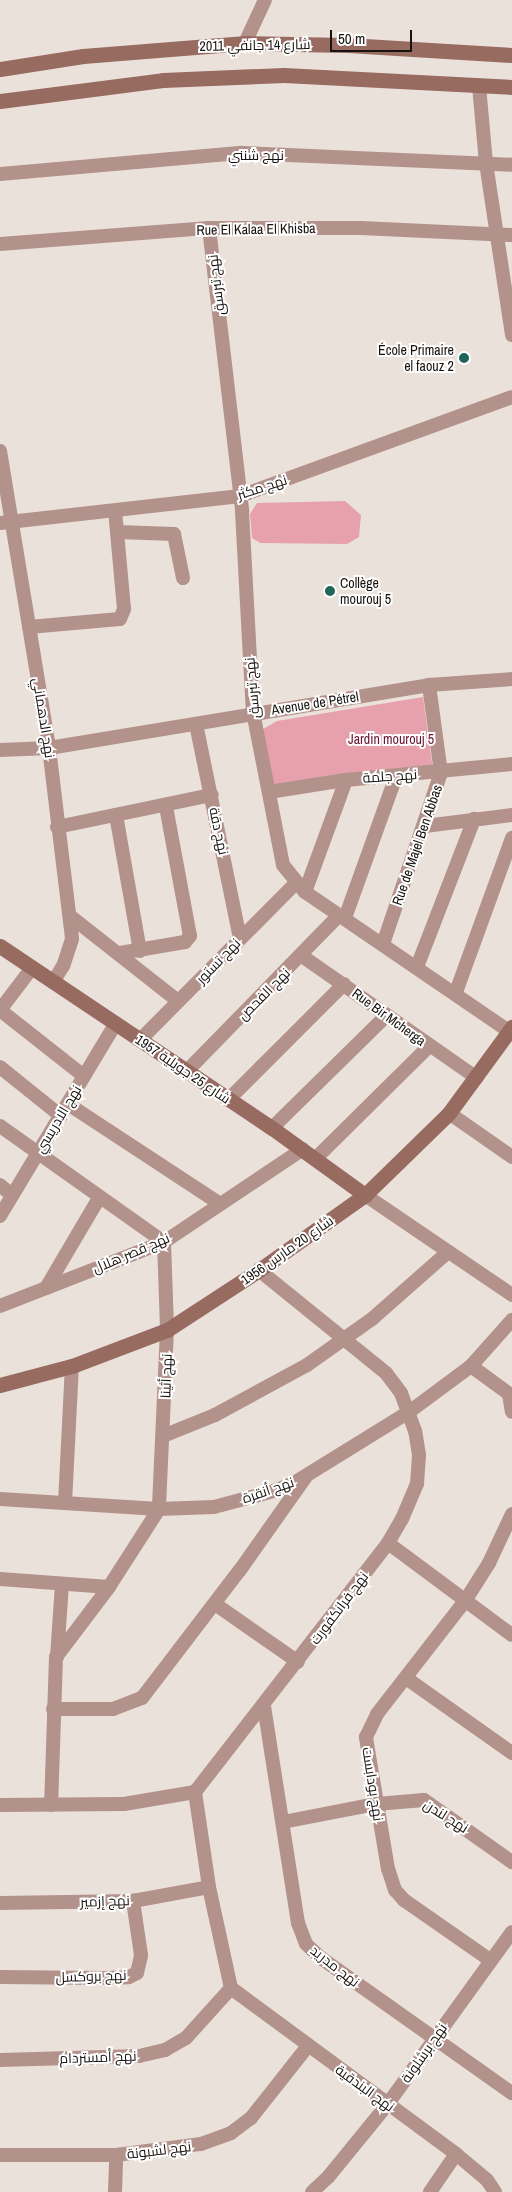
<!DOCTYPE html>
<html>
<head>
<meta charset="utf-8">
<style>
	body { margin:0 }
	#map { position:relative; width:512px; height:2192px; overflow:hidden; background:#ebe1db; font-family:"Archivo Narrow",Cairo,sans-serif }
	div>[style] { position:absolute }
	.green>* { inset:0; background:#e6a1ac }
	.street>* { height:14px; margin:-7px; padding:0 7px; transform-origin:7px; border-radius:7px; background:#b2928b }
	.secondary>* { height:15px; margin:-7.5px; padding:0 7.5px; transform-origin:7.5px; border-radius:7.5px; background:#986b61 }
	.dots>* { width:14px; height:14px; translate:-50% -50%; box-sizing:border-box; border:2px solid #fff; border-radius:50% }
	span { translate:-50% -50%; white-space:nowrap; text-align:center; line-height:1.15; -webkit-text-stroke:4px #fff; paint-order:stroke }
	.street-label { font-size:14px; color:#161310 }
	.poi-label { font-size:14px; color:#161310 }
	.right { translate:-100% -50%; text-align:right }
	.left { translate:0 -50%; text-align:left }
	.park-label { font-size:14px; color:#69142d }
	.scale { position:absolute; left:330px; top:30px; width:82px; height:22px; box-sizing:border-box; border:2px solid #161310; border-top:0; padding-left:6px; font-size:15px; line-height:18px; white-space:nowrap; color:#161310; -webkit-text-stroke:4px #fff; paint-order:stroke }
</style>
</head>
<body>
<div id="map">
	<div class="green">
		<i style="clip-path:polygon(345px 501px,361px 515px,359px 537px,347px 544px,260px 543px,252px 538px,250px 514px,257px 503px)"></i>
		<i style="clip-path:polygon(423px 697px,433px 770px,269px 787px,258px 732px,277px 721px)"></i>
	</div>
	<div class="street">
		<i style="left:245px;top:43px;width:47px;rotate:-65.1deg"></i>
		<i style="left:479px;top:86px;width:77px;rotate:84.8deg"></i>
		<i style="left:486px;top:163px;width:174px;rotate:81.4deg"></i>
		<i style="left:0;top:174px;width:243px;rotate:-5deg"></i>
		<i style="left:242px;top:153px;width:270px;rotate:2.5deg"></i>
		<i style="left:209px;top:228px;width:285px;rotate:83.3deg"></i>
		<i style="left:242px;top:511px;width:201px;rotate:86.9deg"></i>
		<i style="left:253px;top:712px;width:156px;rotate:78.9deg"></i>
		<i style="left:283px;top:865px;width:35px;rotate:51deg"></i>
		<i style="left:305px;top:892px;width:250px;rotate:34.3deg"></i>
		<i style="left:0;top:244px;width:210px;rotate:-4.4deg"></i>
		<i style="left:209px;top:228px;width:152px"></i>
		<i style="left:361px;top:228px;width:151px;rotate:2.7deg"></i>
		<i style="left:0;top:451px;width:301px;rotate:80.6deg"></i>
		<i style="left:49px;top:748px;width:192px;rotate:83.1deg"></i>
		<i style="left:72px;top:939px;width:28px;rotate:108deg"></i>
		<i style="left:63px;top:966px;width:19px;rotate:122deg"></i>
		<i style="left:0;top:523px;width:242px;rotate:-6.4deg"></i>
		<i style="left:240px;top:496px;width:289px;rotate:-20deg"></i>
		<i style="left:117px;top:532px;width:57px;rotate:2deg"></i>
		<i style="left:174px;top:534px;width:45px;rotate:78.4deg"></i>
		<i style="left:29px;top:627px;width:91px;rotate:-5deg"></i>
		<i style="left:120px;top:619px;width:11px;rotate:-68deg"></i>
		<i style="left:124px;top:609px;width:98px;rotate:-95.2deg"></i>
		<i style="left:196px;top:724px;width:218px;rotate:78.4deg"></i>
		<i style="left:0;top:750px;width:49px;rotate:-2.3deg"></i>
		<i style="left:49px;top:748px;width:385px;rotate:-9.4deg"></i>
		<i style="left:429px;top:685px;width:83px;rotate:-4.1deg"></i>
		<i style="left:269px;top:792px;width:78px;rotate:-8.9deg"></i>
		<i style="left:346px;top:780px;width:167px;rotate:-5.5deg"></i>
		<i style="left:116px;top:815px;width:138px;rotate:80deg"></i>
		<i style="left:425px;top:826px;width:88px;rotate:-7.2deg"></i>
		<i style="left:57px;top:827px;width:158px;rotate:-11.7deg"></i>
		<i style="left:305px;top:892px;width:119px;rotate:-69.9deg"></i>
		<i style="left:70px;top:916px;width:137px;rotate:38.2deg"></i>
		<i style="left:345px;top:918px;width:151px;rotate:-70.2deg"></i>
		<i style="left:383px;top:944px;width:181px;rotate:-71.3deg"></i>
		<i style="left:441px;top:773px;width:89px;rotate:-97.8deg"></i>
		<i style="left:120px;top:953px;width:66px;rotate:-9.6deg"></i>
		<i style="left:185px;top:942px;width:8px;rotate:-50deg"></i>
		<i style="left:190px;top:936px;width:132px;rotate:-100.5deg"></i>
		<i style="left:302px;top:956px;width:213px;rotate:34.9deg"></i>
		<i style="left:417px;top:967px;width:159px;rotate:-68.9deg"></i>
		<i style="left:456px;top:992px;width:164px;rotate:-70deg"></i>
		<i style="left:0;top:1010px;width:107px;rotate:38.2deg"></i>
		<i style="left:0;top:1010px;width:53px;rotate:-52.7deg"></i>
		<i style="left:140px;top:1040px;width:221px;rotate:-45.2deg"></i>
		<i style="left:0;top:1067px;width:78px;rotate:38.8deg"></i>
		<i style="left:186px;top:1072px;width:219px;rotate:-45.7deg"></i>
		<i style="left:228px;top:1100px;width:164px;rotate:-45deg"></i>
		<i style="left:68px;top:1104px;width:182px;rotate:33.3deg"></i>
		<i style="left:449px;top:1113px;width:77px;rotate:34.9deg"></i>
		<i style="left:0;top:1126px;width:201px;rotate:35.3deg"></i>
		<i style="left:164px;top:1242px;width:88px;rotate:88deg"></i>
		<i style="left:167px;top:1330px;width:179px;rotate:92.6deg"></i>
		<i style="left:159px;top:1509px;width:93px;rotate:122.7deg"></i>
		<i style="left:109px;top:1587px;width:88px;rotate:127.1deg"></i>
		<i style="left:56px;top:1657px;width:148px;rotate:91.9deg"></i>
		<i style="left:272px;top:1128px;width:161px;rotate:-44.5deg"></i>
		<i style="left:316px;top:1158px;width:159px;rotate:-44.7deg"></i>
		<i style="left:0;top:1185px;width:16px;rotate:40deg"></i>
		<i style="left:365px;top:1195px;width:178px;rotate:34.2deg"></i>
		<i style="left:0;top:1216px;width:225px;rotate:-59deg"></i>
		<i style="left:46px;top:1288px;width:104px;rotate:-59.5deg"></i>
		<i style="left:0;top:1306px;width:176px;rotate:-21.3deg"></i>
		<i style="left:164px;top:1242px;width:167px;rotate:-33.8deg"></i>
		<i style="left:471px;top:1366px;width:51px;rotate:36.2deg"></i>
		<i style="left:509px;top:1394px;width:18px;rotate:81deg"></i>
		<i style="left:163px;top:1436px;width:56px;rotate:-22deg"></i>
		<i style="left:215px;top:1415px;width:105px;rotate:-28.5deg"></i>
		<i style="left:307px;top:1365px;width:80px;rotate:-35.3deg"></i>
		<i style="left:372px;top:1319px;width:101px;rotate:-41.4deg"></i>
		<i style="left:0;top:1499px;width:159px;rotate:3.6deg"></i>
		<i style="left:159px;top:1509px;width:55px;rotate:-2.1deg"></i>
		<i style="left:214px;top:1507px;width:62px;rotate:-14.9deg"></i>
		<i style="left:274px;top:1491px;width:22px;rotate:-22deg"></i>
		<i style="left:294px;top:1483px;width:135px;rotate:-31.7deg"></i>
		<i style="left:409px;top:1412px;width:77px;rotate:-36.6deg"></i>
		<i style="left:471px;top:1366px;width:62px;rotate:-48.3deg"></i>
		<i style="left:65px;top:1503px;width:137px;rotate:-87.1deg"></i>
		<i style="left:388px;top:1543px;width:154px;rotate:36.6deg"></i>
		<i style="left:0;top:1579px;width:109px;rotate:4.2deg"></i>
		<i style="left:215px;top:1604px;width:101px;rotate:34.9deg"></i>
		<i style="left:57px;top:1657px;width:73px;rotate:-86.1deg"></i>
		<i style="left:406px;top:1678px;width:130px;rotate:35.3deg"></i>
		<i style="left:264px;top:1706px;width:220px;rotate:81.1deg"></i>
		<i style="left:298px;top:1923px;width:22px;rotate:69deg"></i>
		<i style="left:306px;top:1944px;width:21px;rotate:43deg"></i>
		<i style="left:321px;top:1958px;width:234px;rotate:35.3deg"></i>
		<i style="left:53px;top:1709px;width:60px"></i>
		<i style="left:113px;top:1709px;width:31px;rotate:-21deg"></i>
		<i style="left:142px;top:1698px;width:161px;rotate:-52.6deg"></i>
		<i style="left:240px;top:1570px;width:113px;rotate:-54.8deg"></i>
		<i style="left:195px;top:1792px;width:96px;rotate:81.6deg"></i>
		<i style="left:209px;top:1887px;width:103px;rotate:77.7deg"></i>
		<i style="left:0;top:1805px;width:124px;rotate:-0.5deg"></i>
		<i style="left:124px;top:1804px;width:72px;rotate:-9.6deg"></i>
		<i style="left:195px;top:1792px;width:315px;rotate:-52.2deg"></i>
		<i style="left:388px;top:1543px;width:28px;rotate:-60deg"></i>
		<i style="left:402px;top:1519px;width:38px;rotate:-67deg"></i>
		<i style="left:417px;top:1484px;width:29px;rotate:-86deg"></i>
		<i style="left:419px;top:1455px;width:24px;rotate:-99deg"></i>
		<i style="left:415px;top:1431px;width:40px;rotate:-110.2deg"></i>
		<i style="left:401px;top:1393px;width:25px;rotate:-127deg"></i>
		<i style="left:386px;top:1373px;width:164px;rotate:-141deg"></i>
		<i style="left:283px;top:1822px;width:95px;rotate:-11deg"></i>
		<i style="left:376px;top:1804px;width:48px;rotate:-4.8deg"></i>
		<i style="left:424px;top:1800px;width:108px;rotate:35.2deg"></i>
		<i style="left:0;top:1903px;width:133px;rotate:-0.9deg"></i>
		<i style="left:133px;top:1901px;width:77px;rotate:-10.4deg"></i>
		<i style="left:490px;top:1960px;width:105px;rotate:-145.1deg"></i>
		<i style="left:404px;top:1900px;width:13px;rotate:-132deg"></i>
		<i style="left:395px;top:1890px;width:22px;rotate:-108deg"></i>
		<i style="left:388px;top:1869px;width:134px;rotate:-99.5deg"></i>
		<i style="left:366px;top:1737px;width:25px;rotate:-64deg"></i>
		<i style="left:377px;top:1714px;width:143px;rotate:-52.1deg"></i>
		<i style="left:465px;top:1601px;width:45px;rotate:-57.7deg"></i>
		<i style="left:489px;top:1563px;width:54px;rotate:-64.9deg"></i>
		<i style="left:0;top:1977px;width:105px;rotate:0.5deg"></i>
		<i style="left:105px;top:1978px;width:24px;rotate:-2deg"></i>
		<i style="left:129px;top:1977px;width:9px;rotate:-27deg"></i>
		<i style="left:137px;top:1973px;width:18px;rotate:-77deg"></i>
		<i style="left:141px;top:1955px;width:55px;rotate:-98.4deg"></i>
		<i style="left:231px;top:1988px;width:280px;rotate:36.4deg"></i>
		<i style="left:456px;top:2154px;width:40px;rotate:40deg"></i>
		<i style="left:487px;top:2180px;width:14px;rotate:56deg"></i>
		<i style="left:0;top:2060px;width:139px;rotate:-1.6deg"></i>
		<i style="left:139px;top:2056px;width:27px;rotate:-13deg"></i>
		<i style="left:165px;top:2050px;width:24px;rotate:-30deg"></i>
		<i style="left:186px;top:2038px;width:67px;rotate:-48deg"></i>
		<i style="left:0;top:2155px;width:116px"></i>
		<i style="left:116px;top:2155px;width:86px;rotate:-7.4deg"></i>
		<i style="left:201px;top:2144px;width:32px;rotate:-20deg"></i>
		<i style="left:231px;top:2133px;width:25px;rotate:-37deg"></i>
		<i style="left:251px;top:2118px;width:90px;rotate:-51.7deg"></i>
		<i style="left:115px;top:2192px;width:37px;rotate:-88deg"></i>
		<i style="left:312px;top:2192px;width:23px;rotate:-43deg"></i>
		<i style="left:329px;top:2176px;width:92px;rotate:-50.8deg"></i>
		<i style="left:387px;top:2105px;width:213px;rotate:-54.2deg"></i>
		<i style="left:430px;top:2192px;width:46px;rotate:-55.6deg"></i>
	</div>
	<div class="secondary">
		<i style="left:0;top:69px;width:84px;rotate:-8.9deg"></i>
		<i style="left:83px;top:56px;width:163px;rotate:-4.6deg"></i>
		<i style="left:245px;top:43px;width:103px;rotate:1.1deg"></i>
		<i style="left:348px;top:45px;width:164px;rotate:3.5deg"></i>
		<i style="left:0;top:101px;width:164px;rotate:-7.3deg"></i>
		<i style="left:163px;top:80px;width:121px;rotate:-2.4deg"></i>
		<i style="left:284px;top:75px;width:228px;rotate:3deg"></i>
		<i style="left:0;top:946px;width:327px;rotate:33.8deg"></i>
		<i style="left:272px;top:1128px;width:115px;rotate:35.8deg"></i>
		<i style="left:0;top:1385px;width:74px;rotate:-14.8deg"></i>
		<i style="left:72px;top:1366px;width:102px;rotate:-20.8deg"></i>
		<i style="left:167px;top:1330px;width:110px;rotate:-33.1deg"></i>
		<i style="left:259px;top:1270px;width:130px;rotate:-35.3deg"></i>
		<i style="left:365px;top:1195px;width:117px;rotate:-44.3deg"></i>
		<i style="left:449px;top:1113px;width:107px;rotate:-53.8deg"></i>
	</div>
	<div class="dots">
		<i style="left:464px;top:358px;background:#1f6559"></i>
		<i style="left:330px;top:591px;background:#1f6559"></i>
	</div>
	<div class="street-label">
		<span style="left:255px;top:45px;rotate:-1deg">شارع 14 جانفي 2011</span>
		<span style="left:256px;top:155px">نهج شنني</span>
		<span style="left:256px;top:229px;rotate:-1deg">Rue El Kalaa El Khisba</span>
		<span style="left:216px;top:285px;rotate:-97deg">نهج تبرسق</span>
		<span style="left:262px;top:487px;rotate:-18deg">نهج مكثر</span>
		<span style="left:252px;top:688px;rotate:-95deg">نهج تبرسق</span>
		<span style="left:315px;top:703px;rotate:-9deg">Avenue de Pétrel</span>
		<span style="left:44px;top:718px;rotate:81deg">نهج الدهماني</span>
		<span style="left:390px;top:776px;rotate:-4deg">نهج جلمة</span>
		<span style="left:219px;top:831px;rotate:78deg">نهج دقة</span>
		<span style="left:417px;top:845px;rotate:-71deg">Rue de Majel Ben Abbas</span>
		<span style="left:218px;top:961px;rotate:-46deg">نهج تستور</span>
		<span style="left:264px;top:994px;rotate:-45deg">نهج الفحص</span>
		<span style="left:389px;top:1017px;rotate:36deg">Rue Bir Mcherga</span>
		<span style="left:183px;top:1069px;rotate:34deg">شارع 25 جويلية 1957</span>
		<span style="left:58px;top:1119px;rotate:-59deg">نهج الادريسي</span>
		<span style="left:287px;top:1250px;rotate:-35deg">شارع 20 مارس 1956</span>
		<span style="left:131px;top:1253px;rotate:-23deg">نهج قصر هلال</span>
		<span style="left:166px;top:1376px;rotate:-88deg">نهج أثينا</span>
		<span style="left:268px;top:1490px;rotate:-19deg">نهج أنقرة</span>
		<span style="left:339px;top:1608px;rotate:-53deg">نهج فرانكفورت</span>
		<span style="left:373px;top:1784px;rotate:81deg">نهج بودابست</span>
		<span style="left:446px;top:1816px;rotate:32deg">نهج لندن</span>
		<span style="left:105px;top:1901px;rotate:-2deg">نهج إزمير</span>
		<span style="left:335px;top:1966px;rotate:38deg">نهج مدريد</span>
		<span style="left:91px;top:1976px;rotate:-2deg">نهج بروكسل</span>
		<span style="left:424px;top:2053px;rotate:-55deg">نهج برشلونة</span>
		<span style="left:98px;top:2057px;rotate:-2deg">نهج أمستردام</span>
		<span style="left:365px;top:2088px;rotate:36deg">نهج البندقية</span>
		<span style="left:159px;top:2150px;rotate:-7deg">نهج لشبونة</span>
	</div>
	<div class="poi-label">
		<span class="right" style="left:454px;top:358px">École Primaire<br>el faouz 2</span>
		<span class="left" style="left:340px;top:591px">Collège<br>mourouj 5</span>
	</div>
	<div class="park-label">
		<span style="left:391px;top:739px">Jardin mourouj 5</span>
	</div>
	<div class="scale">50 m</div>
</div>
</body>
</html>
